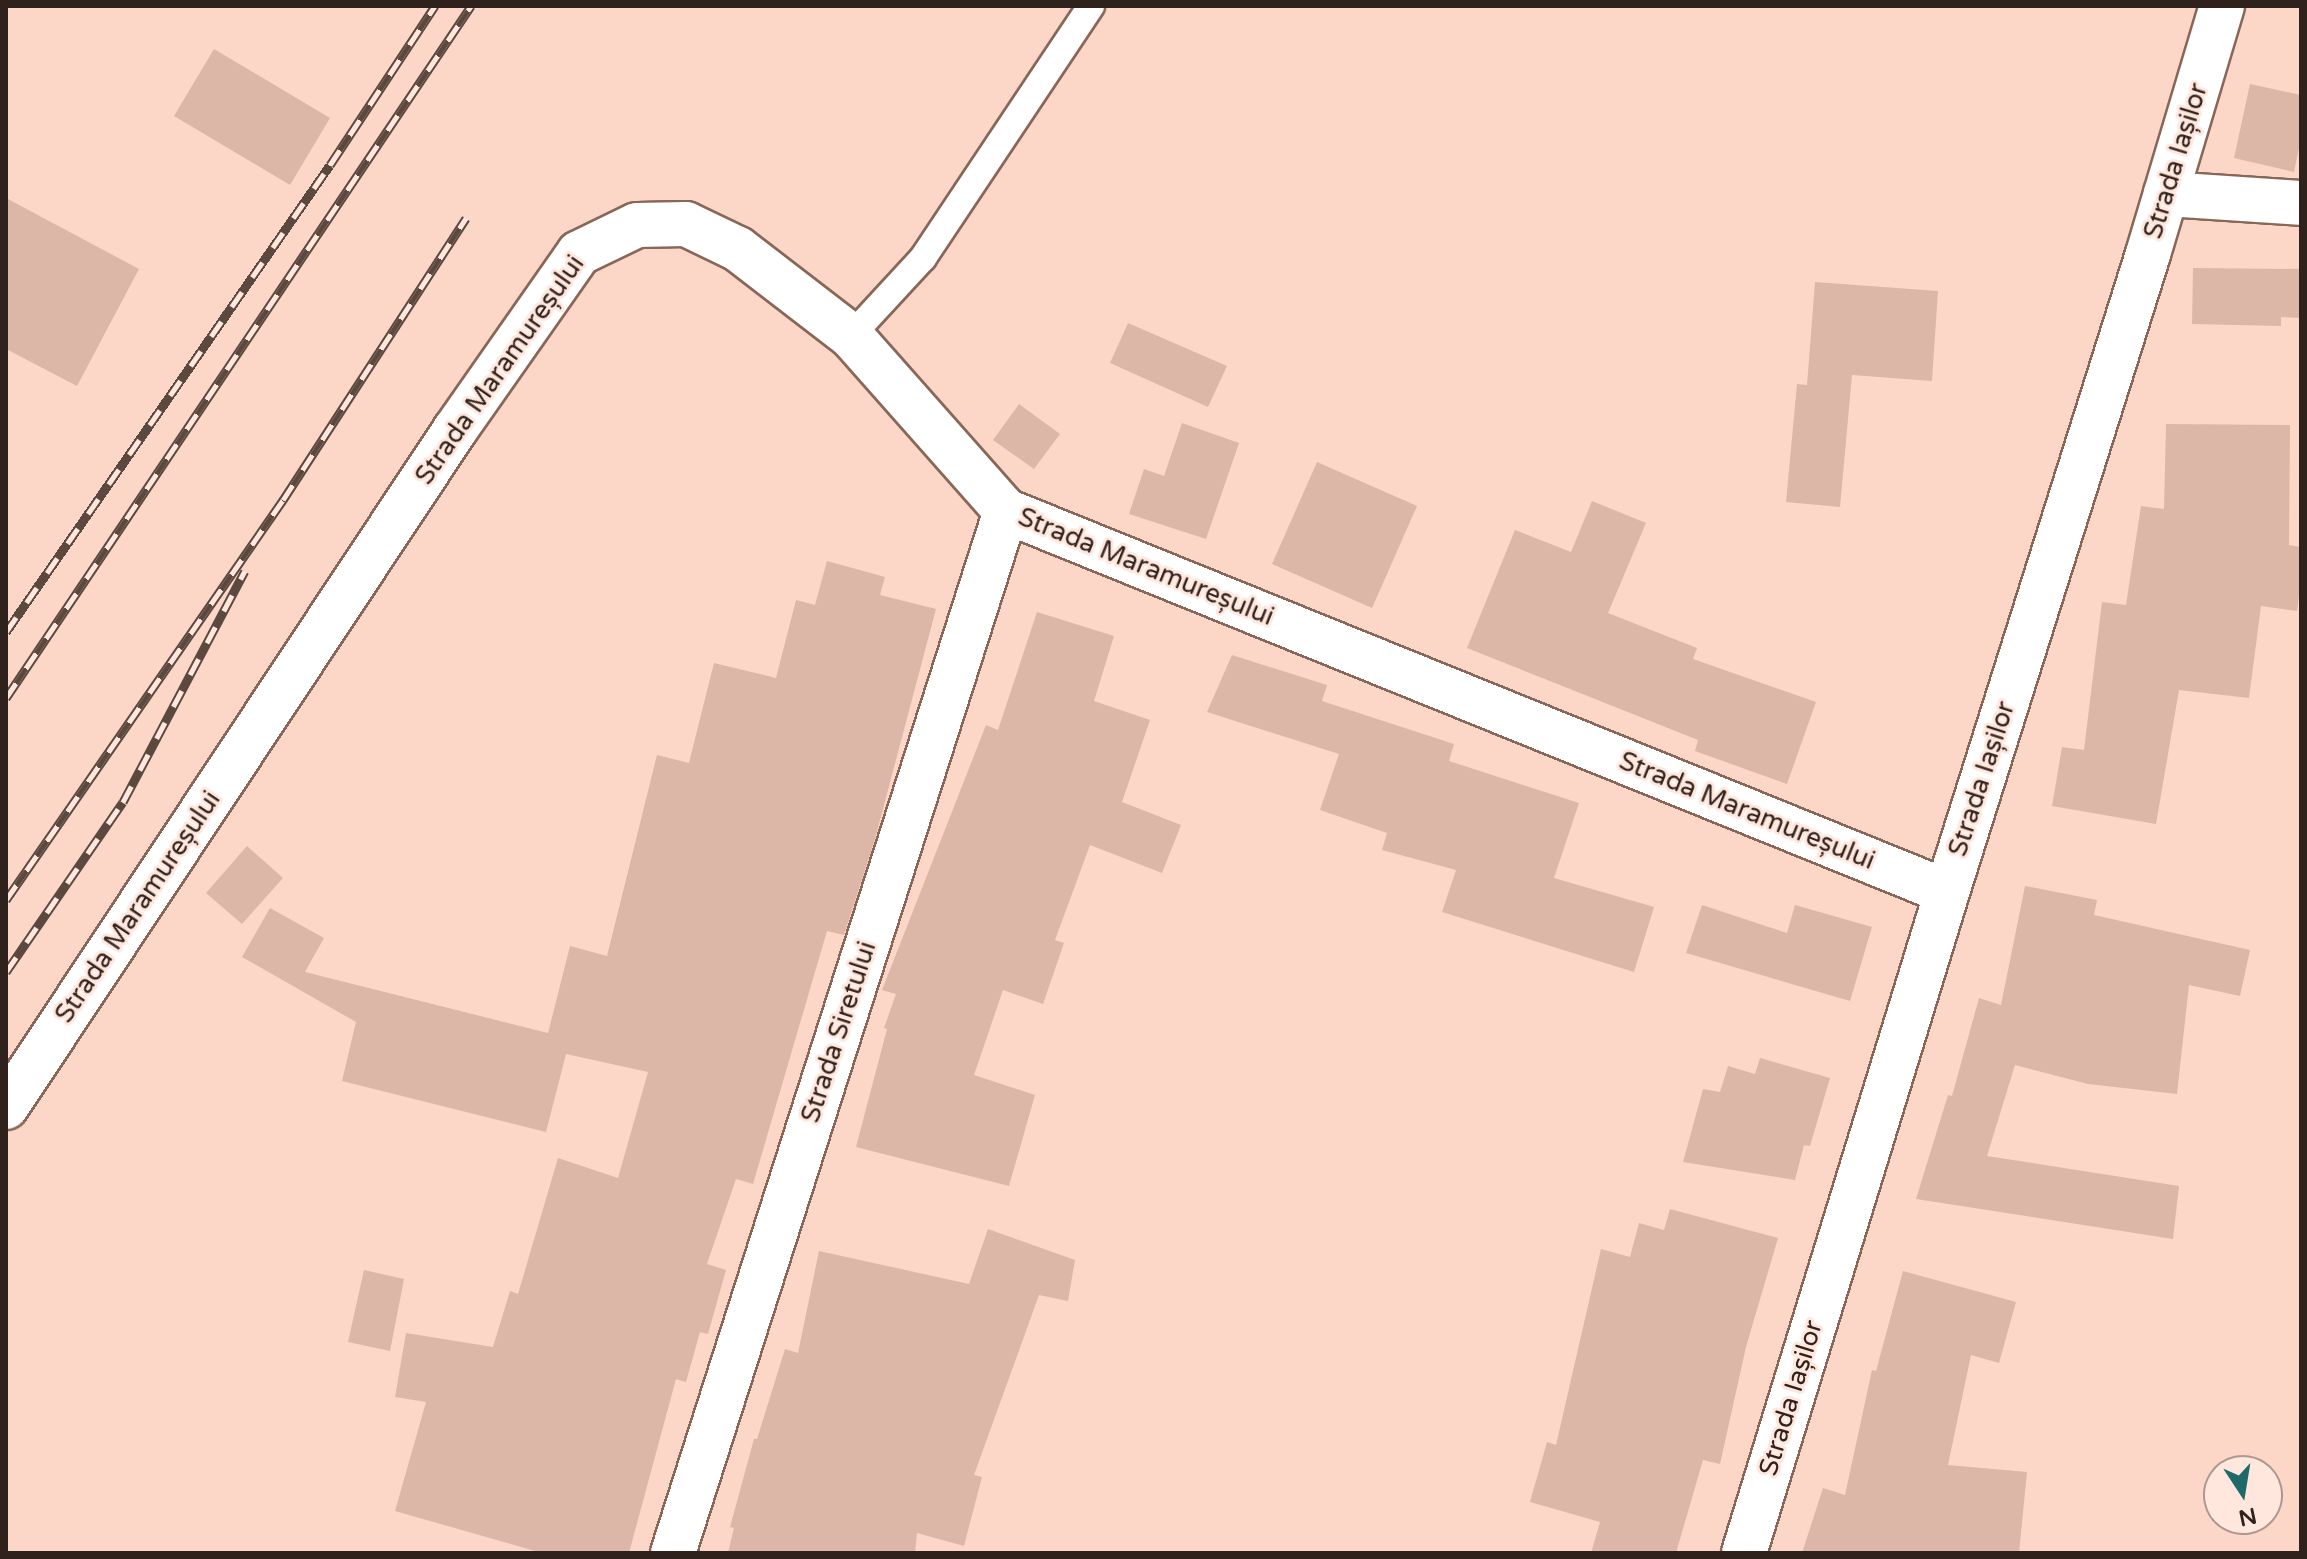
<!DOCTYPE html>
<html>
<head>
<meta charset="utf-8">
<style>
	body { margin:0 }
	#map { position:relative; width:2307px; height:1559px; overflow:hidden; background:#fcd6c6; font-family:"Varela Round",sans-serif }
	div>[style] { position:absolute }
	.building>* { inset:0; background:#dcb7a7 }
	.roads { filter:drop-shadow(2px 0 #886758) drop-shadow(-2px 0 #886758) drop-shadow(0 2px #886758) drop-shadow(0 -2px #886758) }
	.service>* { height:26px; margin:-13px; padding:0 13px; transform-origin:13px; border-radius:13px; background:#fff }
	.minor>* { height:44px; margin:-22px; padding:0 22px; transform-origin:22px; border-radius:22px; background:#fff }
	.tertiary>* { height:44px; margin:-22px; padding:0 22px; transform-origin:22px; border-radius:22px; background:#fff }
	.rail>* { height:9px; margin-top:-4.5px; transform-origin:0; background:repeating-linear-gradient(90deg,#ffe7dd 0 18px,#5b483f 0 36px); box-sizing:border-box; border-block:2px solid #5b483f }
	span { translate:-50% -50%; white-space:nowrap; text-align:center; line-height:1.15; -webkit-text-stroke:6px #ffe7dd; paint-order:stroke }
	.street-label { font-size:26px; color:#2f211b }
	.frame { position:absolute; inset:0; border:8px solid #2f211b; pointer-events:none }
	.north { position:absolute; left:2203px; top:1455px; width:80px; height:80px; box-sizing:border-box; background:#ffe7dd; border:2px solid #ac988f; border-radius:50%; rotate:168deg; font-size:22px; font-weight:700; line-height:32px; text-align:center; color:#2f211b }
	.north::after { content:''; display:block; margin:auto; width:28px; height:36px; background:#1e6a6a; clip-path:polygon(50% 0,100% 100%,50% 72%,0 100%) }
</style>
</head>
<body>
<div id="map">
	<div class="building">
		<i style="clip-path:polygon(214px 49px,330px 118px,290px 185px,174px 116px)"></i>
		<i style="clip-path:polygon(2250px 84px,2301px 95px,2301px 138px,2294px 172px,2234px 158px)"></i>
		<i style="clip-path:polygon(6px 198px,139px 269px,77px 386px,6px 349px)"></i>
		<i style="clip-path:polygon(2193px 268px,2301px 269px,2301px 318px,2281px 317px,2281px 326px,2192px 324px)"></i>
		<i style="clip-path:polygon(1815px 282px,1938px 291px,1932px 381px,1852px 375px,1840px 507px,1786px 502px,1797px 384px,1807px 385px)"></i>
		<i style="clip-path:polygon(1128px 323px,1227px 366px,1208px 407px,1110px 363px)"></i>
		<i style="clip-path:polygon(1019px 404px,1060px 434px,1034px 469px,993px 440px)"></i>
		<i style="clip-path:polygon(1182px 423px,1239px 443px,1206px 539px,1129px 514px,1144px 469px,1164px 476px)"></i>
		<i style="clip-path:polygon(2166px 424px,2290px 425px,2289px 545px,2301px 547px,2301px 580px,2297px 611px,2261px 606px,2249px 698px,2179px 690px,2156px 824px,2052px 806px,2062px 747px,2084px 750px,2102px 602px,2126px 605px,2141px 506px,2164px 509px)"></i>
		<i style="clip-path:polygon(1317px 462px,1417px 506px,1372px 608px,1272px 564px)"></i>
		<i style="clip-path:polygon(1592px 501px,1646px 523px,1608px 613px,1697px 648px,1693px 659px,1816px 702px,1787px 784px,1695px 751px,1698px 740px,1467px 648px,1515px 530px,1571px 552px)"></i>
		<i style="clip-path:polygon(827px 561px,885px 577px,880px 595px,936px 609px,875px 839px,844px 935px,827px 931px,753px 1184px,736px 1179px,707px 1264px,726px 1270px,708px 1334px,700px 1332px,686px 1382px,676px 1379px,629px 1553px,542px 1553px,395px 1511px,426px 1402px,395px 1397px,406px 1333px,493px 1347px,510px 1291px,518px 1294px,558px 1158px,618px 1178px,648px 1072px,566px 1054px,546px 1132px,342px 1081px,356px 1022px,242px 957px,270px 908px,324px 938px,305px 972px,548px 1033px,570px 946px,607px 956px,657px 755px,689px 763px,714px 663px,776px 678px,796px 600px,815px 605px)"></i>
		<i style="clip-path:polygon(1037px 612px,1114px 636px,1094px 701px,1150px 720px,1122px 802px,1181px 825px,1162px 873px,1090px 845px,1055px 940px,1064px 943px,1043px 1004px,1003px 990px,974px 1075px,1035px 1095px,1009px 1186px,856px 1147px,887px 1029px,884px 1028px,896px 994px,882px 990px,986px 725px,998px 730px)"></i>
		<i style="clip-path:polygon(1232px 655px,1327px 685px,1322px 701px,1454px 744px,1449px 761px,1579px 803px,1554px 878px,1654px 907px,1634px 972px,1442px 912px,1456px 870px,1382px 850px,1387px 833px,1320px 810px,1339px 754px,1207px 712px)"></i>
		<i style="clip-path:polygon(247px 846px,283px 878px,242px 924px,206px 893px)"></i>
		<i style="clip-path:polygon(2025px 886px,2097px 900px,2094px 915px,2250px 950px,2240px 996px,2189px 985px,2177px 1094px,2088px 1084px,2015px 1065px,1987px 1156px,2179px 1186px,2173px 1239px,1916px 1199px,1948px 1095px,1952px 1096px,1979px 998px,2001px 1005px)"></i>
		<i style="clip-path:polygon(1702px 905px,1787px 933px,1795px 905px,1872px 927px,1850px 1001px,1686px 953px)"></i>
		<i style="clip-path:polygon(1760px 1058px,1830px 1078px,1810px 1146px,1804px 1145px,1795px 1180px,1683px 1162px,1703px 1089px,1720px 1092px,1728px 1066px,1755px 1074px)"></i>
		<i style="clip-path:polygon(1670px 1209px,1778px 1238px,1746px 1347px,1720px 1464px,1703px 1460px,1676px 1553px,1591px 1553px,1600px 1522px,1530px 1502px,1547px 1442px,1556px 1445px,1601px 1249px,1630px 1257px,1639px 1223px,1664px 1230px)"></i>
		<i style="clip-path:polygon(988px 1229px,1075px 1260px,1068px 1301px,1039px 1295px,974px 1475px,982px 1477px,964px 1546px,917px 1533px,915px 1553px,728px 1553px,734px 1528px,730px 1527px,754px 1439px,757px 1439px,785px 1349px,798px 1353px,819px 1251px,969px 1284px)"></i>
		<i style="clip-path:polygon(364px 1270px,404px 1279px,390px 1351px,348px 1342px)"></i>
		<i style="clip-path:polygon(1903px 1271px,2016px 1302px,1999px 1363px,1971px 1355px,1948px 1465px,2027px 1472px,2019px 1553px,1802px 1553px,1823px 1488px,1845px 1495px,1872px 1370px,1876px 1371px)"></i>
	</div>
	<div class="roads">
		<div class="service">
			<i style="left:851px;top:336px;width:106px;rotate:-47.3deg"></i>
			<i style="left:923px;top:258px;width:303px;rotate:-56.3deg"></i>
		</div>
		<div class="minor">
			<i style="left:2166px;top:194px;width:135px;rotate:3.8deg"></i>
			<i style="left:6px;top:1107px;width:812px;rotate:-56.45deg"></i>
			<i style="left:455px;top:430px;width:216px;rotate:-55deg"></i>
			<i style="left:579px;top:253px;width:64px;rotate:-25.8deg"></i>
			<i style="left:637px;top:225px;width:49px;rotate:-1.2deg"></i>
			<i style="left:686px;top:224px;width:58px;rotate:25.7deg"></i>
			<i style="left:738px;top:249px;width:143px;rotate:37.6deg"></i>
			<i style="left:851px;top:336px;width:234px;rotate:48.5deg"></i>
			<i style="left:1006px;top:511px;width:1015px;rotate:22.04deg"></i>
			<i style="left:673px;top:1553px;width:1094px;rotate:-72.28deg"></i>
		</div>
		<div class="tertiary">
			<i style="left:1744px;top:1553px;width:691px;rotate:-72.93deg"></i>
			<i style="left:1947px;top:892px;width:669px;rotate:-72.51deg"></i>
			<i style="left:2148px;top:254px;width:259px;rotate:-73.4deg"></i>
		</div>
	</div>
	<div class="rail">
		<i style="left:6px;top:632px;width:568px;rotate:-55.25deg"></i>
		<i style="left:330px;top:165px;width:191px;rotate:-56.6deg"></i>
		<i style="left:6px;top:698px;width:834px;rotate:-56.1deg"></i>
		<i style="left:6px;top:900px;width:487px;rotate:-55.3deg"></i>
		<i style="left:283px;top:500px;width:336px;rotate:-57deg"></i>
		<i style="left:6px;top:972px;width:206px;rotate:-55.5deg"></i>
		<i style="left:123px;top:802px;width:261px;rotate:-62.2deg"></i>
	</div>
	<div class="street-label">
		<span style="left:2176px;top:161px;rotate:-73deg">Strada Iașilor</span>
		<span style="left:500px;top:370px;rotate:-55deg">Strada Maramureșului</span>
		<span style="left:1146px;top:567px;rotate:22deg">Strada Maramureșului</span>
		<span style="left:1982px;top:779px;rotate:-72deg">Strada Iașilor</span>
		<span style="left:1747px;top:811px;rotate:22deg">Strada Maramureșului</span>
		<span style="left:138px;top:907px;rotate:-56deg">Strada Maramureșului</span>
		<span style="left:839px;top:1032px;rotate:-72deg">Strada Siretului</span>
		<span style="left:1791px;top:1398px;rotate:-73deg">Strada Iașilor</span>
	</div>
	<div class="frame"></div>
	<div class="north">N</div>
</div>
</body>
</html>
